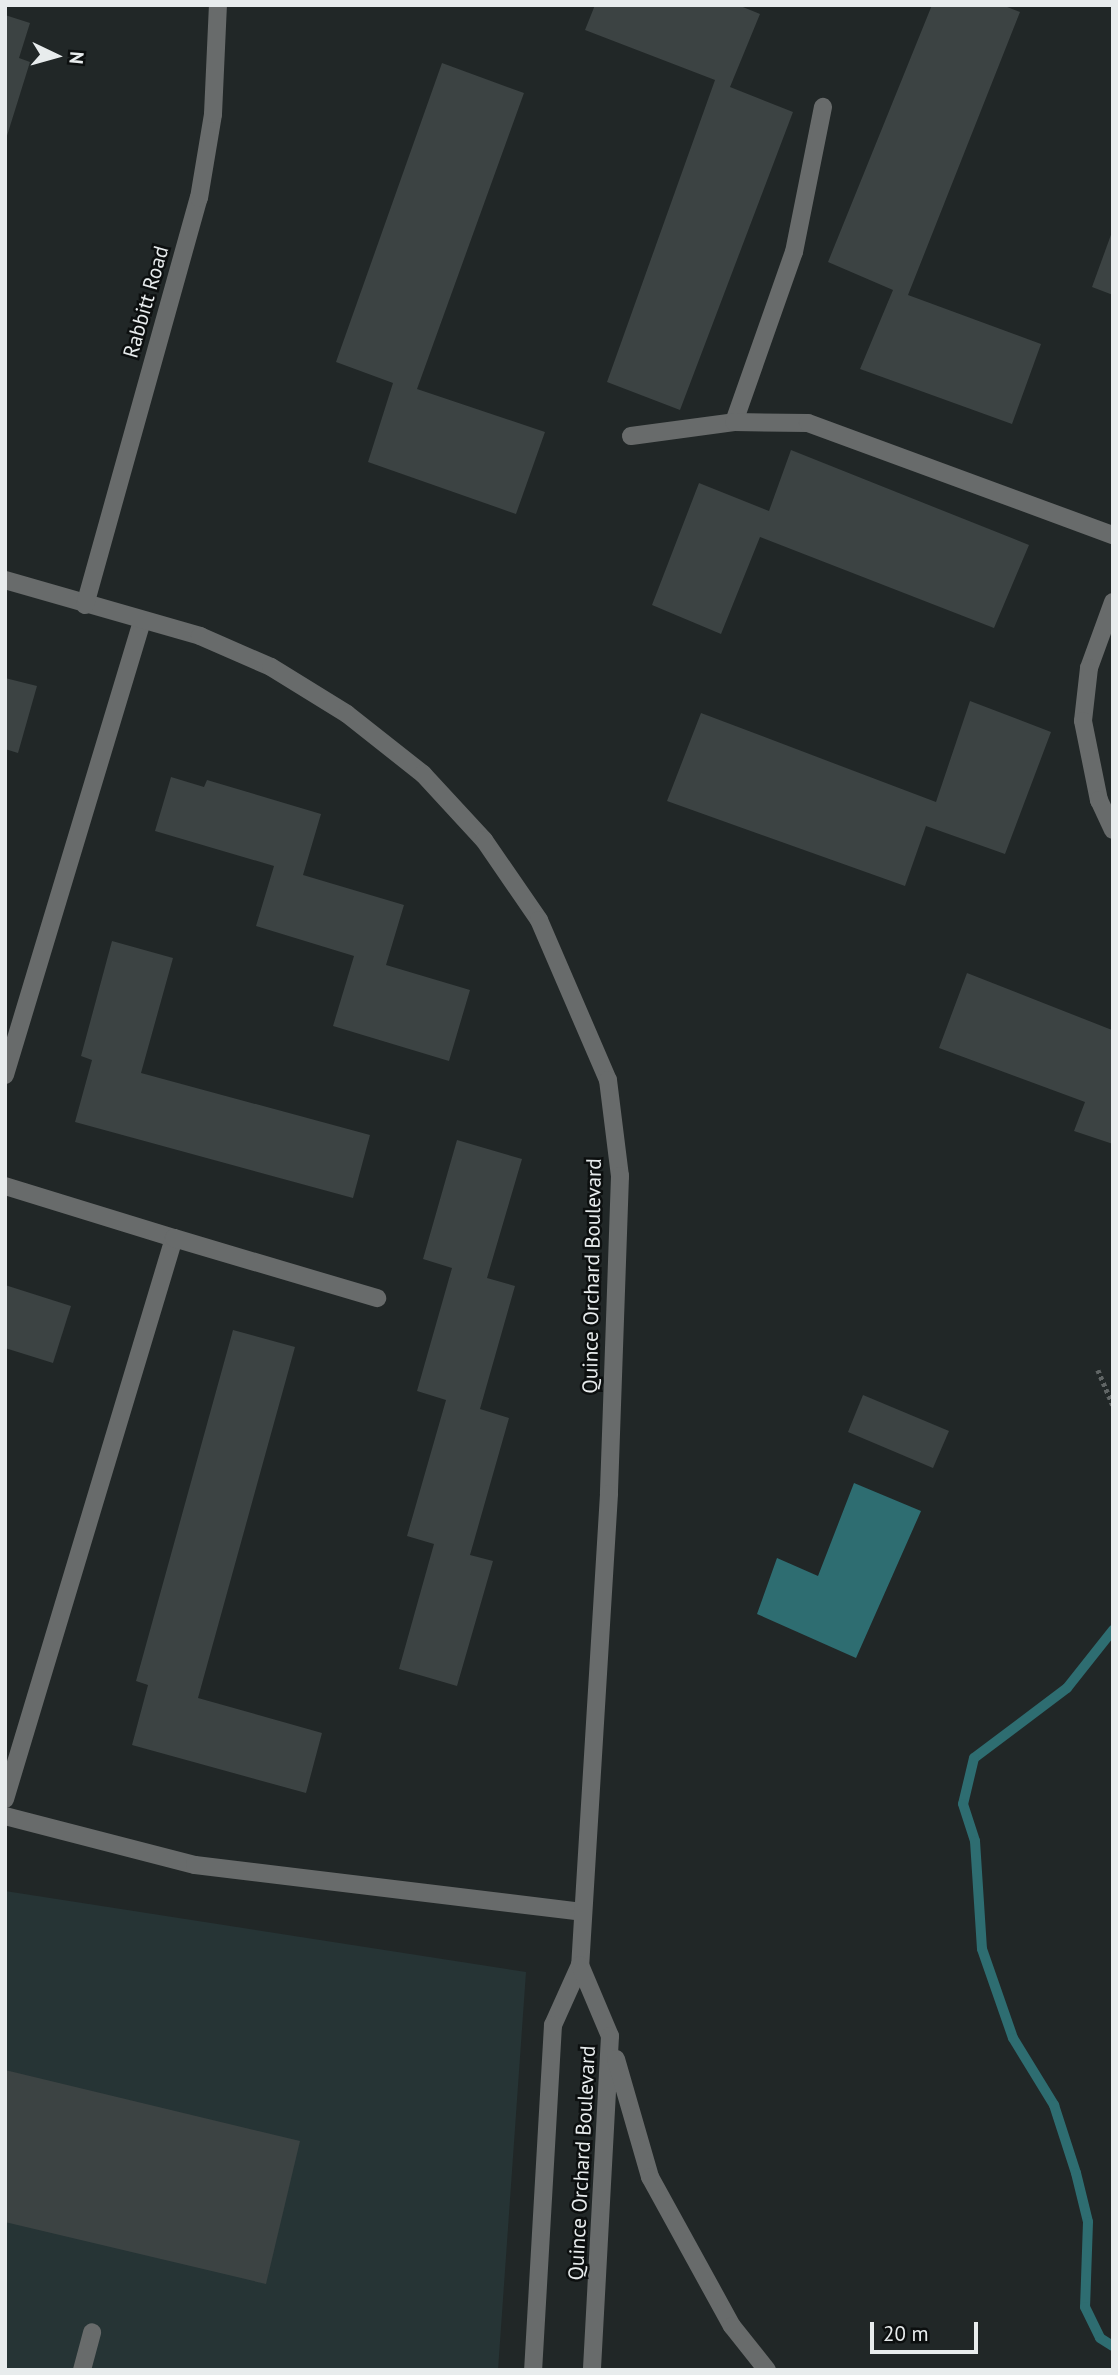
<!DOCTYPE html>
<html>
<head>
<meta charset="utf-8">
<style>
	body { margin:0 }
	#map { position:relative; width:1118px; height:2375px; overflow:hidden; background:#212727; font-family:"PT Sans",sans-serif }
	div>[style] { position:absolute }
	.built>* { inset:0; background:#263435 }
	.water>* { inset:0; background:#2e6d71 }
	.stream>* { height:10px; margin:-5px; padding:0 5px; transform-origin:5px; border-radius:5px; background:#2e6d71 }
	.building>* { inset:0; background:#3c4343 }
	.path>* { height:4.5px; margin-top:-2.25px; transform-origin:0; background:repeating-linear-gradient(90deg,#606565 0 3.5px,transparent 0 7px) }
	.service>* { height:18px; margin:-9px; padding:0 9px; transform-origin:9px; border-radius:9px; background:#686b6b }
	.tertiary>* { height:18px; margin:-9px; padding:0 9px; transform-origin:9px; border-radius:9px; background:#686b6b }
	span { translate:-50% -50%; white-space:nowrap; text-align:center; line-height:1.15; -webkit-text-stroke:5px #0c0f0f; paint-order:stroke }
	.street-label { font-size:21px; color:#e8eced }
	.frame { position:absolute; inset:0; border:7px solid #e8eced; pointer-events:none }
	.north { position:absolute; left:21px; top:21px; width:70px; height:70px; -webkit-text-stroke:5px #0c0f0f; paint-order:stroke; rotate:95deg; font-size:19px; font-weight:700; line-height:28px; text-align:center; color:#e8eced }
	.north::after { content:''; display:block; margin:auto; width:24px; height:32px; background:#e8eced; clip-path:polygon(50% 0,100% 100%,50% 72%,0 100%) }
	.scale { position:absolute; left:870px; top:2322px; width:108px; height:32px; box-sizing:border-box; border:4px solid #e8eced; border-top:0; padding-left:9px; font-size:21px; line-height:24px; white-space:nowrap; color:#e8eced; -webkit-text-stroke:5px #0c0f0f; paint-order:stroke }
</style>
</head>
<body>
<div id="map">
	<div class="built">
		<i style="clip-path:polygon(5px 1891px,526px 1972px,498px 2370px,5px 2370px)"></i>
	</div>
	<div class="water">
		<i style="clip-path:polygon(854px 1483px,921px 1511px,856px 1658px,757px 1614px,777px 1558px,818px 1576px)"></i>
	</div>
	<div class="stream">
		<i style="left:1113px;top:1630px;width:74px;rotate:128.4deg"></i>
		<i style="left:1067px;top:1688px;width:116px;rotate:143deg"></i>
		<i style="left:974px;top:1758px;width:47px;rotate:103.4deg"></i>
		<i style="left:963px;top:1804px;width:39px;rotate:72deg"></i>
		<i style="left:975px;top:1841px;width:108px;rotate:86.3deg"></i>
		<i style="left:982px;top:1949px;width:94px;rotate:70.8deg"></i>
		<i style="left:1013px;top:2038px;width:79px;rotate:58.5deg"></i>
		<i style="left:1054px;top:2105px;width:71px;rotate:72.1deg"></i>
		<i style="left:1076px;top:2173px;width:50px;rotate:76.2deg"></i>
		<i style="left:1088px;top:2222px;width:85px;rotate:92deg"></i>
		<i style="left:1085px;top:2307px;width:34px;rotate:64deg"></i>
		<i style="left:1100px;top:2338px;width:15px;rotate:32deg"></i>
	</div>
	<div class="building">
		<i style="clip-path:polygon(595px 5px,738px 5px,760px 14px,730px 87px,793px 112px,680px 410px,607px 382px,715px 80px,585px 30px)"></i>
		<i style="clip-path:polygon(932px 5px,1002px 5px,1020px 12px,908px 295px,1041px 344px,1012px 424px,860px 369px,893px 290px,828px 262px)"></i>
		<i style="clip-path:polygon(5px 15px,30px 23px,19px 58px,30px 62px,6px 139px)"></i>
		<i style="clip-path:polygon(442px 63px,524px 93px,417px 389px,545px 432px,516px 514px,368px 462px,393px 383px,336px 362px)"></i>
		<i style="clip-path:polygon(1112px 232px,1113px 232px,1113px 295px,1092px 287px)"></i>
		<i style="clip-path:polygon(791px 450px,1029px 545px,994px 628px,760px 537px,721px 634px,652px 605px,699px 483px,769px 511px)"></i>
		<i style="clip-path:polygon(5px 678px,37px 686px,18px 753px,5px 749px)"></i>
		<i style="clip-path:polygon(970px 701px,1051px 732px,1005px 854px,926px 826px,905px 886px,667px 801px,701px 713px,936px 802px)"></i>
		<i style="clip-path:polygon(171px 777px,204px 787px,207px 780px,321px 814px,303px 875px,404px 905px,386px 965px,470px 990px,449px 1061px,333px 1026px,354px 956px,256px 926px,274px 866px,155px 831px)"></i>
		<i style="clip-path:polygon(112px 941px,173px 958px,141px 1073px,370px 1135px,353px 1198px,75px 1122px,92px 1060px,81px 1056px)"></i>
		<i style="clip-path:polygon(967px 973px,1112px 1030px,1113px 1144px,1074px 1131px,1085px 1102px,939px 1048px)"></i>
		<i style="clip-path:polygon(457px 1140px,522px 1159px,487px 1278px,515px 1286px,480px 1409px,509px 1418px,470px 1555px,493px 1561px,457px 1686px,399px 1669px,434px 1544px,407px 1536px,446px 1400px,417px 1391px,452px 1268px,423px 1259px)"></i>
		<i style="clip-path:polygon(5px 1285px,71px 1306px,53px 1363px,5px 1348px)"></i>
		<i style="clip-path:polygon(233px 1330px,295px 1347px,198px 1698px,322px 1733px,306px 1793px,132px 1745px,148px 1685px,136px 1681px)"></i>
		<i style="clip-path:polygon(863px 1395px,949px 1431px,933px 1468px,848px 1432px)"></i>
		<i style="clip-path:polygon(5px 2070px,300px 2141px,266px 2284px,5px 2222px)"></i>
	</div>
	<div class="path">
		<i style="left:1098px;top:1370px;width:38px;rotate:67deg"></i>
	</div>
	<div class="service">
		<i style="left:734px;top:422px;width:180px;rotate:-70.6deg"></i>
		<i style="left:794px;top:252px;width:148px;rotate:-78.7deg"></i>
		<i style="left:631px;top:436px;width:104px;rotate:-7.7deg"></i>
		<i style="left:734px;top:422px;width:74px;rotate:0.8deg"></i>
		<i style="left:808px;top:423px;width:325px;rotate:20.2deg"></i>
		<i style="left:1113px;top:602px;width:70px;rotate:110deg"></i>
		<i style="left:1089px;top:668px;width:53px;rotate:96.5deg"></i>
		<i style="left:1083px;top:721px;width:81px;rotate:78.6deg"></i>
		<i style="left:1099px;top:800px;width:33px;rotate:65deg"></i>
		<i style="left:5px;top:1075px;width:475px;rotate:-73.2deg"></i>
		<i style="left:5px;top:1186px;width:177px;rotate:17.1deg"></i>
		<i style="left:174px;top:1238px;width:586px;rotate:106.76deg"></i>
		<i style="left:174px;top:1238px;width:212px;rotate:16.5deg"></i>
		<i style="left:5px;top:1816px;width:196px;rotate:14.5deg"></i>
		<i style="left:195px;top:1865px;width:390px;rotate:6.9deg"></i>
		<i style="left:82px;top:2370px;width:39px;rotate:-75deg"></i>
	</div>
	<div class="tertiary">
		<i style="left:5px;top:580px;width:203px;rotate:16deg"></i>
		<i style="left:200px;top:636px;width:77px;rotate:23.6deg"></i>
		<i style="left:271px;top:667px;width:89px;rotate:31.7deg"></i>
		<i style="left:347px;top:714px;width:97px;rotate:38.3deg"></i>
		<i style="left:423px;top:774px;width:90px;rotate:47.3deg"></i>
		<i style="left:484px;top:840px;width:97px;rotate:55.5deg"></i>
		<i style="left:539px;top:920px;width:174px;rotate:66.7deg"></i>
		<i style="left:608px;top:1080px;width:97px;rotate:82.9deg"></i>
		<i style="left:620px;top:1176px;width:318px;rotate:92deg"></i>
		<i style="left:609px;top:1494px;width:472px;rotate:93.5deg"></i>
		<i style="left:580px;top:1965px;width:66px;rotate:114.2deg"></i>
		<i style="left:553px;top:2025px;width:346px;rotate:93.3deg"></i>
		<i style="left:85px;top:605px;width:423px;rotate:-74.4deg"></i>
		<i style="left:199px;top:198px;width:85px;rotate:-80.5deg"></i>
		<i style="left:213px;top:114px;width:109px;rotate:-87.4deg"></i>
		<i style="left:580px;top:1965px;width:77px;rotate:67.1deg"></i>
		<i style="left:610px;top:2036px;width:334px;rotate:93.1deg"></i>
		<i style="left:616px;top:2059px;width:123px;rotate:73.9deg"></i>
		<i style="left:650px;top:2177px;width:170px;rotate:61.2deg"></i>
		<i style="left:732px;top:2326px;width:56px;rotate:51.5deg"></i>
	</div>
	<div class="street-label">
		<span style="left:146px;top:302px;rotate:-74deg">Rabbitt Road</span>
		<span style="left:592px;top:1276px;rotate:-89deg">Quince Orchard Boulevard</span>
		<span style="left:582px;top:2163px;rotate:-87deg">Quince Orchard Boulevard</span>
	</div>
	<div class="frame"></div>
	<div class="north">N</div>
	<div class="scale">20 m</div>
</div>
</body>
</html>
